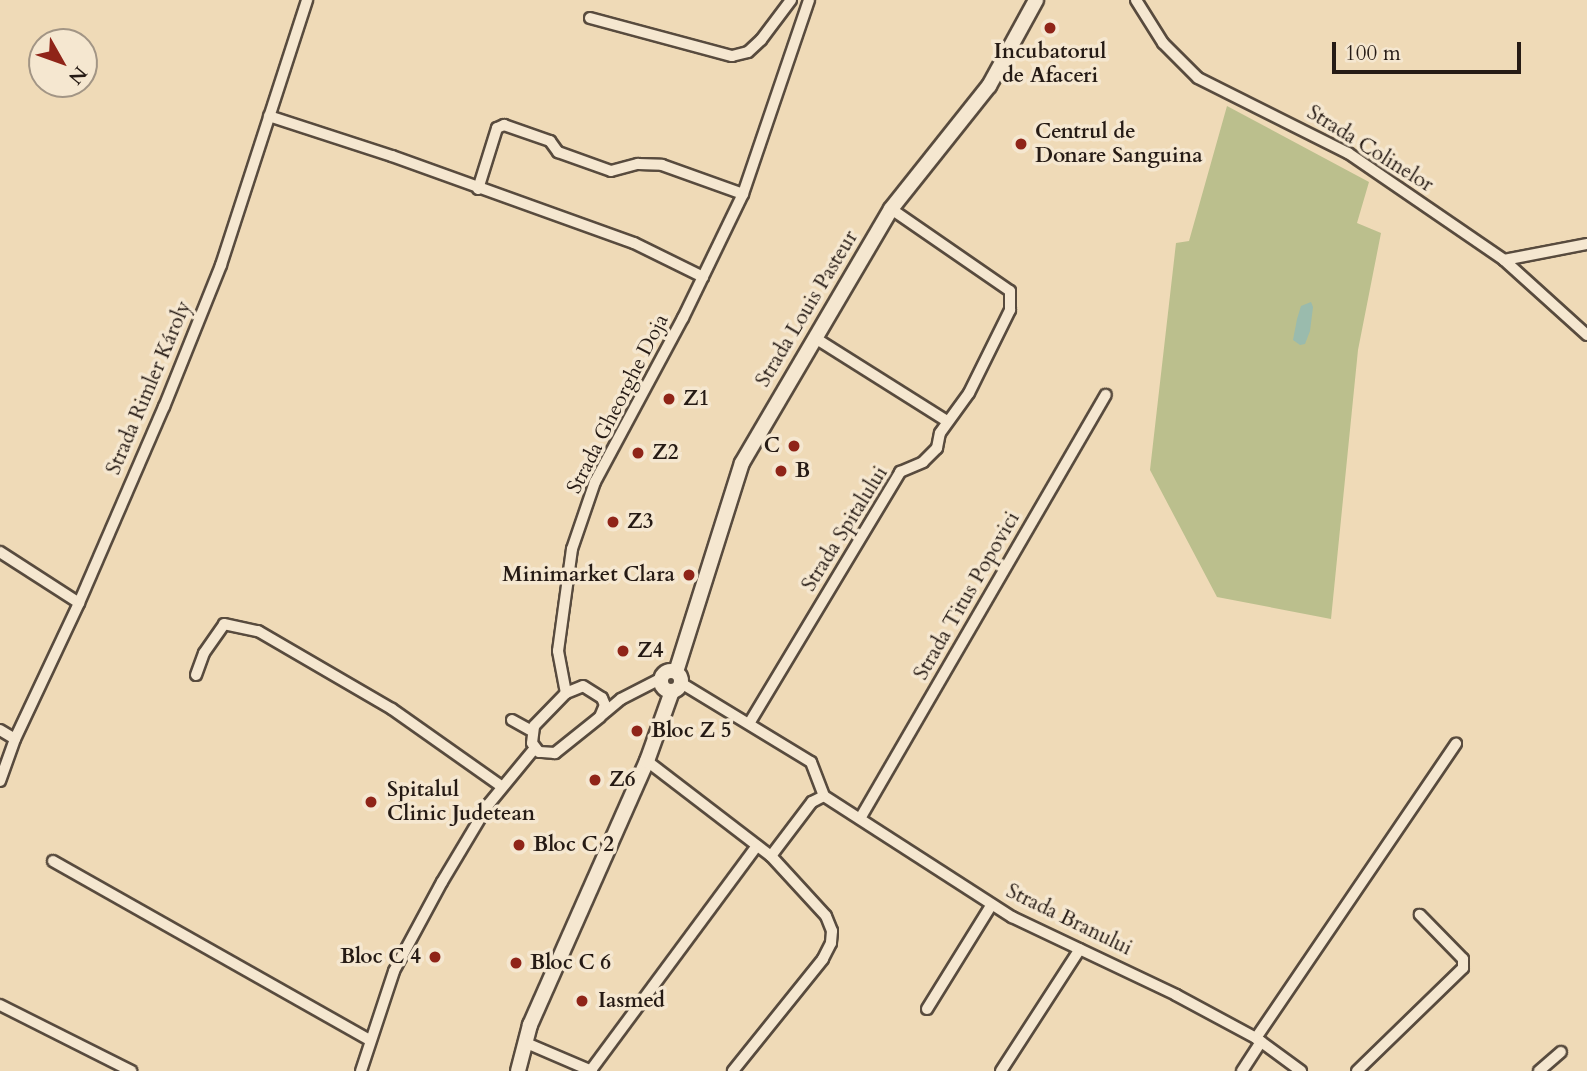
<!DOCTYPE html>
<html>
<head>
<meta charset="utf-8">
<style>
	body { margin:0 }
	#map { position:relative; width:1587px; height:1071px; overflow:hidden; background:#efdab7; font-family:Cardo,serif }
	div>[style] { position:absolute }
	.green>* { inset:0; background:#bbbf8d }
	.water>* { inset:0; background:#9abbad }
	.roads { filter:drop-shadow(2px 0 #584b3e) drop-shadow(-2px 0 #584b3e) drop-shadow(0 2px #584b3e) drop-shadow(0 -2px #584b3e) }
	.street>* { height:10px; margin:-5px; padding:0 5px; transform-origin:5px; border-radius:5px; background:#f5e7d0 }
	.secondary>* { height:14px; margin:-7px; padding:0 7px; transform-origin:7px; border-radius:7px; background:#f5e7d0 }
	.secondary>.ring { margin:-7px; padding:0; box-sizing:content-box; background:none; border:14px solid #f5e7d0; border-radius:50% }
	.dots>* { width:19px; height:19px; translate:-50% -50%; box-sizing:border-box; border:4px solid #f5e7d0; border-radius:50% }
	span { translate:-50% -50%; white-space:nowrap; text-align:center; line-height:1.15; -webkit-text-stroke:7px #f5e7d0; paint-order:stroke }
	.poi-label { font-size:21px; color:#261b15; font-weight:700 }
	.left { translate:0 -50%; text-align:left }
	.right { translate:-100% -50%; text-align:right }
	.street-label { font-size:21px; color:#261b15 }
	.north { position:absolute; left:28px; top:28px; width:70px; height:70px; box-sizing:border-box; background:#f5e7d0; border:2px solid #a29585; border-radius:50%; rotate:130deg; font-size:19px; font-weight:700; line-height:28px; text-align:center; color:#261b15 }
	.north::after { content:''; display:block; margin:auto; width:24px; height:32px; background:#8f2418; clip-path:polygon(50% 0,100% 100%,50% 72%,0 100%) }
	.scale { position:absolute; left:1332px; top:42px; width:189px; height:32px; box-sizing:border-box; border:4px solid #261b15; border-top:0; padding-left:9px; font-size:21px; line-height:24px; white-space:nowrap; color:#261b15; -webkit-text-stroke:5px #f5e7d0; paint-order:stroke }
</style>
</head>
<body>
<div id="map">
	<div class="green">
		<i style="clip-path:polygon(1227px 106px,1369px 182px,1357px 223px,1381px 233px,1358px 350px,1331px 619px,1217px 597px,1150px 470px,1176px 243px,1189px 241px)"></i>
	</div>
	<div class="water">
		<i style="clip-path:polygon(1311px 302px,1313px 307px,1310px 331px,1305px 344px,1300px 345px,1293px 340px,1297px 319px,1301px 306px)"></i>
	</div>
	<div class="roads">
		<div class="street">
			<i style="left:1136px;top:0;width:51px;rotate:57.9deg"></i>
			<i style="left:1163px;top:43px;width:49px;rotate:45deg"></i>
			<i style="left:1198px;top:78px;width:168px;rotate:26.6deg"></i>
			<i style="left:1348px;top:153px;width:189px;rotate:34.4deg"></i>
			<i style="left:1504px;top:260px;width:112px;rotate:42.1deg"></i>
			<i style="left:590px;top:18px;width:147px;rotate:15deg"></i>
			<i style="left:732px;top:56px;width:16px;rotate:-14deg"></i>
			<i style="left:748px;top:52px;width:18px;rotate:-43deg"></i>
			<i style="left:761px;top:40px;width:50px;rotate:-53.1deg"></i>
			<i style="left:269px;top:116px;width:129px;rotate:18deg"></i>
			<i style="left:392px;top:156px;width:257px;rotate:19.8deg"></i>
			<i style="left:634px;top:243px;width:77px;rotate:26.2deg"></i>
			<i style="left:478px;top:189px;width:64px;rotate:-72.7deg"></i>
			<i style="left:497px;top:128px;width:8px;rotate:-23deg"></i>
			<i style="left:504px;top:125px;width:49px;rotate:19.2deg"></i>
			<i style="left:550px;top:141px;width:14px;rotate:54deg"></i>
			<i style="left:558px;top:152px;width:56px;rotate:19.7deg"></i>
			<i style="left:611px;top:171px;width:28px;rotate:-15deg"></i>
			<i style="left:638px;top:164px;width:24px;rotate:2deg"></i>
			<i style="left:662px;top:165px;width:86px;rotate:19.7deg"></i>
			<i style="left:1504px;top:260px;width:85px;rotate:-10.9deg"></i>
			<i style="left:815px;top:338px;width:156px;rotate:32.2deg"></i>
			<i style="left:0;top:552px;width:94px;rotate:32.8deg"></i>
			<i style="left:196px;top:675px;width:23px;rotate:-70deg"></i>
			<i style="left:204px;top:653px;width:35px;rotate:-55deg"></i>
			<i style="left:224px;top:624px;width:35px;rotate:12deg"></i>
			<i style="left:258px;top:631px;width:155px;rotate:30.2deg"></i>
			<i style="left:392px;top:709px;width:133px;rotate:35.2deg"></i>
			<i style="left:681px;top:683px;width:152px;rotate:31.3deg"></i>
			<i style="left:811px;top:762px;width:36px;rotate:69deg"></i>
			<i style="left:583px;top:686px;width:22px;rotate:32deg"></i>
			<i style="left:602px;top:698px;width:8px;rotate:67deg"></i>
			<i style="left:605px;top:705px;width:13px;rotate:113deg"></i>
			<i style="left:600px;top:717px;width:58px;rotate:141.3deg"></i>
			<i style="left:555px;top:753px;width:16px;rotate:-176deg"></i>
			<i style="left:539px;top:752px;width:11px;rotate:-128deg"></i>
			<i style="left:532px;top:743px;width:17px;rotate:-83deg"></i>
			<i style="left:534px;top:726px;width:46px;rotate:-45.9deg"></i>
			<i style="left:566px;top:693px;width:18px;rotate:-22deg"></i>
			<i style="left:566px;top:693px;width:43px;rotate:-100.8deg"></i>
			<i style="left:558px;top:651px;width:103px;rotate:-82.2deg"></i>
			<i style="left:572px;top:549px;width:71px;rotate:-71.1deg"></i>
			<i style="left:595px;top:482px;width:186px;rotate:-61.8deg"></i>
			<i style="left:683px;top:318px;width:138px;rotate:-64.2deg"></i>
			<i style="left:743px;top:194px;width:205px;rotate:-71.2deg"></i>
			<i style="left:602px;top:715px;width:25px;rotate:-40deg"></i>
			<i style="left:621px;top:699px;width:46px;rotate:-27.1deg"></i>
			<i style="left:512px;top:720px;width:23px;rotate:29deg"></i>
			<i style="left:750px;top:722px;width:292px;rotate:-59deg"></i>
			<i style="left:900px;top:472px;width:25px;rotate:-23deg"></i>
			<i style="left:923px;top:462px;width:20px;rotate:-45deg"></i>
			<i style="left:937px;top:448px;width:15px;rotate:-79deg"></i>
			<i style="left:940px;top:433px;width:49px;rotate:-54.1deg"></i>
			<i style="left:969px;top:393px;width:93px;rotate:-63.7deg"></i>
			<i style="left:1010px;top:310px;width:19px;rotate:-90deg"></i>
			<i style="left:1010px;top:291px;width:145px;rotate:-145.4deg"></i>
			<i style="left:0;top:730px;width:17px;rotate:31deg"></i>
			<i style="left:647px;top:761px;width:156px;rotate:37.5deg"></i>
			<i style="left:771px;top:856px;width:81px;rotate:47.5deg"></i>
			<i style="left:826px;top:916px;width:16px;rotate:68deg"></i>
			<i style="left:832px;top:931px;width:12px;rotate:95deg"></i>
			<i style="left:831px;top:943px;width:18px;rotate:117deg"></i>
			<i style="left:823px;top:959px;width:144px;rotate:128.8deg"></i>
			<i style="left:0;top:781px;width:45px;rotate:-70.3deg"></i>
			<i style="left:15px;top:739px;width:150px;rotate:-64.8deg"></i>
			<i style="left:79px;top:603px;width:214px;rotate:-66.6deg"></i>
			<i style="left:164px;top:407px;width:153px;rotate:-68.1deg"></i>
			<i style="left:221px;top:265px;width:279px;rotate:-72deg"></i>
			<i style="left:861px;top:817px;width:488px;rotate:-59.9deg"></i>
			<i style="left:771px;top:856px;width:68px;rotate:-52.8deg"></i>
			<i style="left:812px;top:802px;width:13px;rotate:-27deg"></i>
			<i style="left:824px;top:796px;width:224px;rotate:32.8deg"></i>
			<i style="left:1012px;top:917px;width:182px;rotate:25.4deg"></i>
			<i style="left:1176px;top:995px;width:91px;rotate:28.3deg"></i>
			<i style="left:1256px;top:1038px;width:56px;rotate:36.3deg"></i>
			<i style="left:53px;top:861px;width:363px;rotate:29.5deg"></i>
			<i style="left:0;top:1005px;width:147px;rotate:26.7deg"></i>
			<i style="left:927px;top:1009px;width:123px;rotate:-58.2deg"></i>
			<i style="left:1256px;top:1038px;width:356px;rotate:-55.8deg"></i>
			<i style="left:524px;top:1042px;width:74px;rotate:23.1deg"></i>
			<i style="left:591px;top:1070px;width:279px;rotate:-53.5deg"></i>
			<i style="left:361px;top:1071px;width:105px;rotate:-71.7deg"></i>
			<i style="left:394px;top:971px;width:101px;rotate:-61.7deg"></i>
			<i style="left:442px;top:882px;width:90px;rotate:-59.1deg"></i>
			<i style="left:488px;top:805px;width:74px;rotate:-50.5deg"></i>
			<i style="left:1001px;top:1071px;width:145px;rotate:-57.1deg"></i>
			<i style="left:1242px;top:1071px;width:35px;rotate:-57deg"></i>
			<i style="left:1357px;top:1071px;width:148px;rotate:-44.2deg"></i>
			<i style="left:1463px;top:968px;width:9px;rotate:-90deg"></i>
			<i style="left:1463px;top:959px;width:62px;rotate:-134.3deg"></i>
			<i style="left:1539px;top:1071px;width:29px;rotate:-41deg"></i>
		</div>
		<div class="secondary">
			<i class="ring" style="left:661px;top:671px;width:6px;height:6px"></i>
			<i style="left:676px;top:672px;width:219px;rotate:-72.5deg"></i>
			<i style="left:742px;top:463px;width:294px;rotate:-59.6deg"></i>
			<i style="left:891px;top:209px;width:157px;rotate:-51.5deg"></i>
			<i style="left:989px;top:86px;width:98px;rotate:-61.3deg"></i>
			<i style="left:518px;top:1071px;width:48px;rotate:-75.4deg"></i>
			<i style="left:530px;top:1025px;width:289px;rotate:-66.1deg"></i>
			<i style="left:647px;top:761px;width:74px;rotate:-70.3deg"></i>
		</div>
	</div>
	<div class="dots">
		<i style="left:1050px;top:28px;background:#8f2418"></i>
		<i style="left:1021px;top:144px;background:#8f2418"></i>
		<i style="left:669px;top:399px;background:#8f2418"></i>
		<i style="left:794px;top:446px;background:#8f2418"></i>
		<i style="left:638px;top:453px;background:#8f2418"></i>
		<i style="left:781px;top:471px;background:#8f2418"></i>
		<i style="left:613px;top:522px;background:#8f2418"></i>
		<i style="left:689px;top:575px;background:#8f2418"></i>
		<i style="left:623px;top:651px;background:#8f2418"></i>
		<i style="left:637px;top:731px;background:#8f2418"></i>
		<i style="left:595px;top:780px;background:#8f2418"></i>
		<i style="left:371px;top:802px;background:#8f2418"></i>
		<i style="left:519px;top:845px;background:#8f2418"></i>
		<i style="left:435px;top:957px;background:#8f2418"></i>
		<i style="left:516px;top:963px;background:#8f2418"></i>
		<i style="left:582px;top:1001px;background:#8f2418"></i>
	</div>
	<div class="poi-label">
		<span style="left:1050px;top:64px">Incubatorul<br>de Afaceri</span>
		<span class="left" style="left:1035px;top:144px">Centrul de<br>Donare Sanguina</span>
		<span class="left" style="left:683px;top:399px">Z1</span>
		<span class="right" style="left:780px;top:446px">C</span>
		<span class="left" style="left:652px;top:453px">Z2</span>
		<span class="left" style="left:795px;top:471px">B</span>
		<span class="left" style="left:627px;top:522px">Z3</span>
		<span class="right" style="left:675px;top:575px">Minimarket Clara</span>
		<span class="left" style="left:637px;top:651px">Z4</span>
		<span class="left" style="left:651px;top:731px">Bloc Z 5</span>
		<span class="left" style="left:609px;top:780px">Z6</span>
		<span class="left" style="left:387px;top:802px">Spitalul<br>Clinic Judetean</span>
		<span class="left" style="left:533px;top:845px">Bloc C 2</span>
		<span class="right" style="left:421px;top:957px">Bloc C 4</span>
		<span class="left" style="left:530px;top:963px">Bloc C 6</span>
		<span class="left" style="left:598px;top:1001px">Iasmed</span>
	</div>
	<div class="street-label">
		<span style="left:1370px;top:149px;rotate:32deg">Strada Colinelor</span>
		<span style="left:807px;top:309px;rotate:-59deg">Strada Louis Pasteur</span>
		<span style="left:149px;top:388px;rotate:-67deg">Strada Rimler Károly</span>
		<span style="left:618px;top:404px;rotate:-63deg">Strada Gheorghe Doja</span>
		<span style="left:845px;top:529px;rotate:-58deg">Strada Spitalului</span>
		<span style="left:967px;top:596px;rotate:-60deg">Strada Titus Popovici</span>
		<span style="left:1069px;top:920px;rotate:26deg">Strada Branului</span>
	</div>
	<div class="north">N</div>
	<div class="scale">100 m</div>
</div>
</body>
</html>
